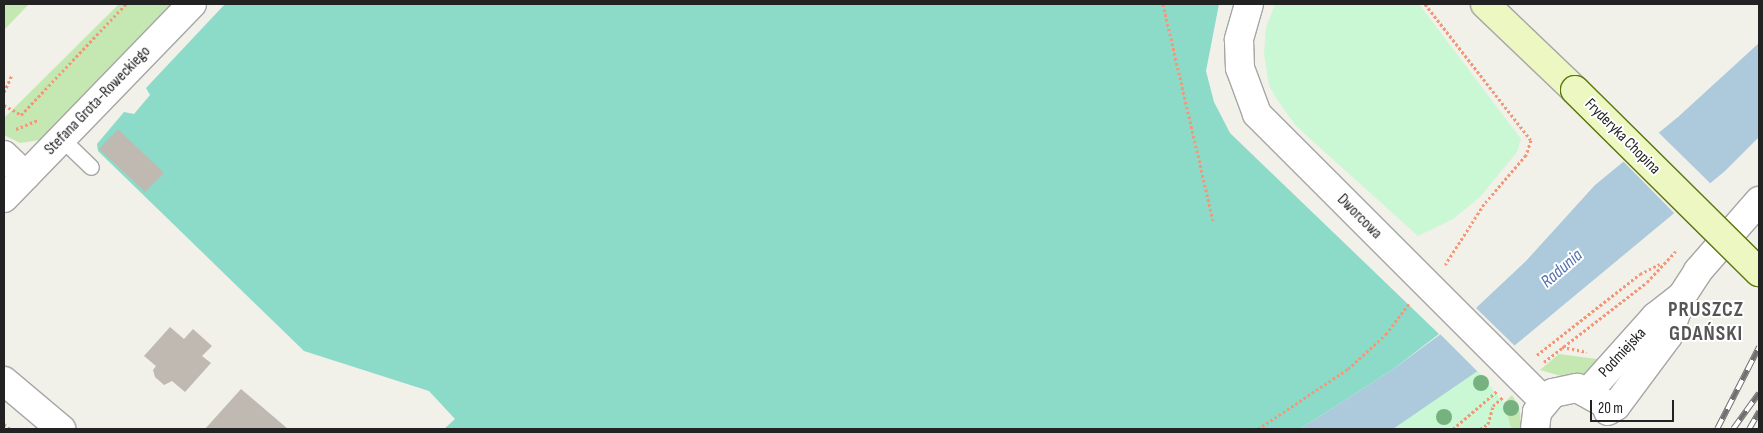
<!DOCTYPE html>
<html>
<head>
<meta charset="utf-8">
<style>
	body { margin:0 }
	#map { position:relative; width:1763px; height:433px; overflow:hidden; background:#f1f0e9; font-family:"Sofia Sans Condensed",sans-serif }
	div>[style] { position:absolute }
	.grass>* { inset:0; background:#c5e8b2 }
	.park>* { inset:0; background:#caf7d4 }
	.pitch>* { inset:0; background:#8cdbc8 }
	.water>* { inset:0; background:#accadc }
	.pier>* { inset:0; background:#f1f0e9 }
	.building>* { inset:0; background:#bfb9b2 }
	.path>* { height:3px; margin-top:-1.5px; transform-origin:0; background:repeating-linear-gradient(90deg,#f39778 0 2.5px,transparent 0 5px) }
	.roads { filter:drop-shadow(1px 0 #a6a6a6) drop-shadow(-1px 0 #a6a6a6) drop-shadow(0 1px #a6a6a6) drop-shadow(0 -1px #a6a6a6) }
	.service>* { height:15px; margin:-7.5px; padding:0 7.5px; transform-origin:7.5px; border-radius:7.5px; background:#fff }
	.minor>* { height:28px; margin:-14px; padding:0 14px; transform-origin:14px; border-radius:14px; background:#fff }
	.tertiary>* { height:28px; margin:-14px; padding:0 14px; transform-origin:14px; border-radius:14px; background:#fff }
	.secondary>* { height:28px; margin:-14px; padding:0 14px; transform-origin:14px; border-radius:14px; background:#ecf7c1 }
	.rail>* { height:5.5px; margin-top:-2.75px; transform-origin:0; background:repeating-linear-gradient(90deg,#fff 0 11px,#707070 0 22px); box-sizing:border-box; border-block:1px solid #707070 }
	.bridges { filter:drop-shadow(1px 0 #5b760b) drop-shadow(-1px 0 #5b760b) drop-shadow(0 1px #5b760b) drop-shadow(0 -1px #5b760b) }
	.secondary-bridge>* { height:28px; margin:-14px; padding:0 14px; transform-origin:14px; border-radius:14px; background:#ecf7c1 }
	.trees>* { width:16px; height:16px; margin:-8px; border-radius:50%; background:#76b180 }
	span { translate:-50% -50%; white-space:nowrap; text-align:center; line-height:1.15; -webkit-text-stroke:4px #fff; paint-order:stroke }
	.street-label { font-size:16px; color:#222 }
	.water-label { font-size:18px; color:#5272ae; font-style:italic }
	.district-label { font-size:21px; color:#555; font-weight:700; letter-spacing:1px }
	.frame { position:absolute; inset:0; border:5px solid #222; pointer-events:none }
	.scale { position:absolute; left:1590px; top:400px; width:84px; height:22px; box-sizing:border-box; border:2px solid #222; border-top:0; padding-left:6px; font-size:15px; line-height:18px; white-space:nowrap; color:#222; -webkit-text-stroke:4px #fff; paint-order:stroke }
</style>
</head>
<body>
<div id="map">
	<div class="grass">
		<i style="clip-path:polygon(4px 4px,29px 4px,4px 30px)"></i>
		<i style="clip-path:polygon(119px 4px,172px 4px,40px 140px,20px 143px,4px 135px,4px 118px)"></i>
		<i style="clip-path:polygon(1559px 354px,1597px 359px,1604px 364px,1581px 375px,1561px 376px,1540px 370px)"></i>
		<i style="clip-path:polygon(1512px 395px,1519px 407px,1522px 429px,1511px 429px,1504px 403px)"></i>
	</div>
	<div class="park">
		<i style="clip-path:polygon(1275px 4px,1419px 4px,1521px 139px,1517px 152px,1480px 197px,1453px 219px,1418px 236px,1296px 126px,1276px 98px,1269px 85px,1264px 54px,1266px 28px)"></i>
		<i style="clip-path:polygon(1477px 370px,1504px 403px,1511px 429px,1393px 429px)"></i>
	</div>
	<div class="pitch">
		<i style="clip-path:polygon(225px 4px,1219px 4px,1206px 71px,1214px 102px,1230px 133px,1439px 334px,1392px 370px,1300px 429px,444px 429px,455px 419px,429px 391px,304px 351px,98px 151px,97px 144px,124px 112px,134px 114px,150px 95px,146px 88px)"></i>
	</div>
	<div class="water">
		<i style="clip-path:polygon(1759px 43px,1759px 137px,1725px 171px,1514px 346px,1393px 429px,1300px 429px,1392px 370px,1476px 308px,1526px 261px,1595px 185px,1678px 117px)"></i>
	</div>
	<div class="pier">
		<i style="clip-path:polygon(1657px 131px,1712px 185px,1676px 215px,1622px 160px)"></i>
		<i style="clip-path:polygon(1474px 306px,1516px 347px,1478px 372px,1438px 332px)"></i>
	</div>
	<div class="building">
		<i style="clip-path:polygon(118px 129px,164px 173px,145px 192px,99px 149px)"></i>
		<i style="clip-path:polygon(170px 327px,184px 339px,193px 329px,212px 346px,202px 356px,211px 363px,185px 392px,172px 381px,164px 385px,155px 377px,153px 370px,156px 366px,144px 356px)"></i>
		<i style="clip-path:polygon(241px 389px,288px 429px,205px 429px)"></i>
	</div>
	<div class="path">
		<i style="left:1163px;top:4px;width:222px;rotate:77deg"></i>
		<i style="left:1425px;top:4px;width:172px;rotate:52.1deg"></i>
		<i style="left:1531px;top:140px;width:16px;rotate:108deg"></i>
		<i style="left:1526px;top:155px;width:65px;rotate:130.6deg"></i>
		<i style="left:1484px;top:204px;width:72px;rotate:122.6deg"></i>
		<i style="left:4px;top:92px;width:19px;rotate:-65deg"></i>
		<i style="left:4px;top:105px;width:20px;rotate:30deg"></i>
		<i style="left:21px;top:115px;width:153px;rotate:-46.6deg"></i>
		<i style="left:16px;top:129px;width:24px;rotate:-22deg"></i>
		<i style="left:1562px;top:347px;width:25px;rotate:11deg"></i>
		<i style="left:1537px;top:355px;width:131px;rotate:-38.2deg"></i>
		<i style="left:1640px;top:274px;width:22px;rotate:-27deg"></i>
		<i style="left:1544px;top:362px;width:130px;rotate:-37.8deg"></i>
		<i style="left:1647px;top:282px;width:42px;rotate:-46.9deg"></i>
		<i style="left:4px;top:424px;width:8px;rotate:40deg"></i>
		<i style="left:1258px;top:429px;width:108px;rotate:-33.7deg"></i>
		<i style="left:1348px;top:369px;width:52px;rotate:-42.6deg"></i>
		<i style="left:1386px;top:334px;width:38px;rotate:-53deg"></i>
		<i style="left:1453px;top:429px;width:58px;rotate:-40.8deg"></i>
		<i style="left:1480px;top:429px;width:9px;rotate:-32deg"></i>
		<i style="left:1488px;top:424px;width:19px;rotate:-74deg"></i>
		<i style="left:1493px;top:406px;width:13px;rotate:-42deg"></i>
	</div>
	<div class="roads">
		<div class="service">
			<i style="left:62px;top:139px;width:40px;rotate:44deg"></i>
		</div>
		<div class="minor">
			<i style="left:4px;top:155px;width:30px;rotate:44deg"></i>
			<i style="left:4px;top:381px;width:75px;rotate:40.1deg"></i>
		</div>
		<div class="tertiary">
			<i style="left:1249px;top:4px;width:37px;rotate:106deg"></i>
			<i style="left:1239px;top:40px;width:28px;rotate:88deg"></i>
			<i style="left:1240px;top:68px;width:49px;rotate:69.7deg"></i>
			<i style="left:1257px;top:114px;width:406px;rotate:45deg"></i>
			<i style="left:4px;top:198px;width:270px;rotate:-45.9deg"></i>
			<i style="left:1588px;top:392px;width:101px;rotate:-48.2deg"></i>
			<i style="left:1655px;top:317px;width:33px;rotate:-38deg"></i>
			<i style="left:1608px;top:411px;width:9px;rotate:-32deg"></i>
			<i style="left:1616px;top:406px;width:87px;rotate:-53.4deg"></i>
			<i style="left:1668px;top:336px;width:42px;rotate:-70.7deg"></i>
			<i style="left:1682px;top:296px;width:30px;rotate:-57deg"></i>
			<i style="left:1698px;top:271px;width:93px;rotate:-48.9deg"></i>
			<i style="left:1535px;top:429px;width:17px;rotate:-83deg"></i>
			<i style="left:1537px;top:412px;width:25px;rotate:-50deg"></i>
			<i style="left:1553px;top:393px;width:25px;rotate:-12deg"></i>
			<i style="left:1577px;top:388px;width:29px;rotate:29deg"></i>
		</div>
		<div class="secondary">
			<i style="left:1485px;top:4px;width:124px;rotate:43.7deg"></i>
		</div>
	</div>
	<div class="rail">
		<i style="left:1717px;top:429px;width:92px;rotate:-62.9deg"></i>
		<i style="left:1733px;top:429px;width:44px;rotate:-54.2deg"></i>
		<i style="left:1749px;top:429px;width:20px;rotate:-60deg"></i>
	</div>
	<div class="bridges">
		<div class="secondary-bridge">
			<i style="left:1575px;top:90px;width:259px;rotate:44.7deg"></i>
		</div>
	</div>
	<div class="trees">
		<i style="left:1481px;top:383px"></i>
		<i style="left:1511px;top:408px"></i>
		<i style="left:1444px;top:417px"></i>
	</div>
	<div class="street-label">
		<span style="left:98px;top:101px;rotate:-46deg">Stefana Grota-Roweckiego</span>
		<span style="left:1622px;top:137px;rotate:45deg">Fryderyka Chopina</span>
		<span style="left:1359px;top:217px;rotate:45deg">Dworcowa</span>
		<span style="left:1623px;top:353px;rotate:-47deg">Podmiejska</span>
	</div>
	<div class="water-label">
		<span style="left:1562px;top:269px;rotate:-41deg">Radunia</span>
	</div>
	<div class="district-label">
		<span style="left:1706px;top:322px">PRUSZCZ<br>GDAŃSKI</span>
	</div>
	<div class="frame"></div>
	<div class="scale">20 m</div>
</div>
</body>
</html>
